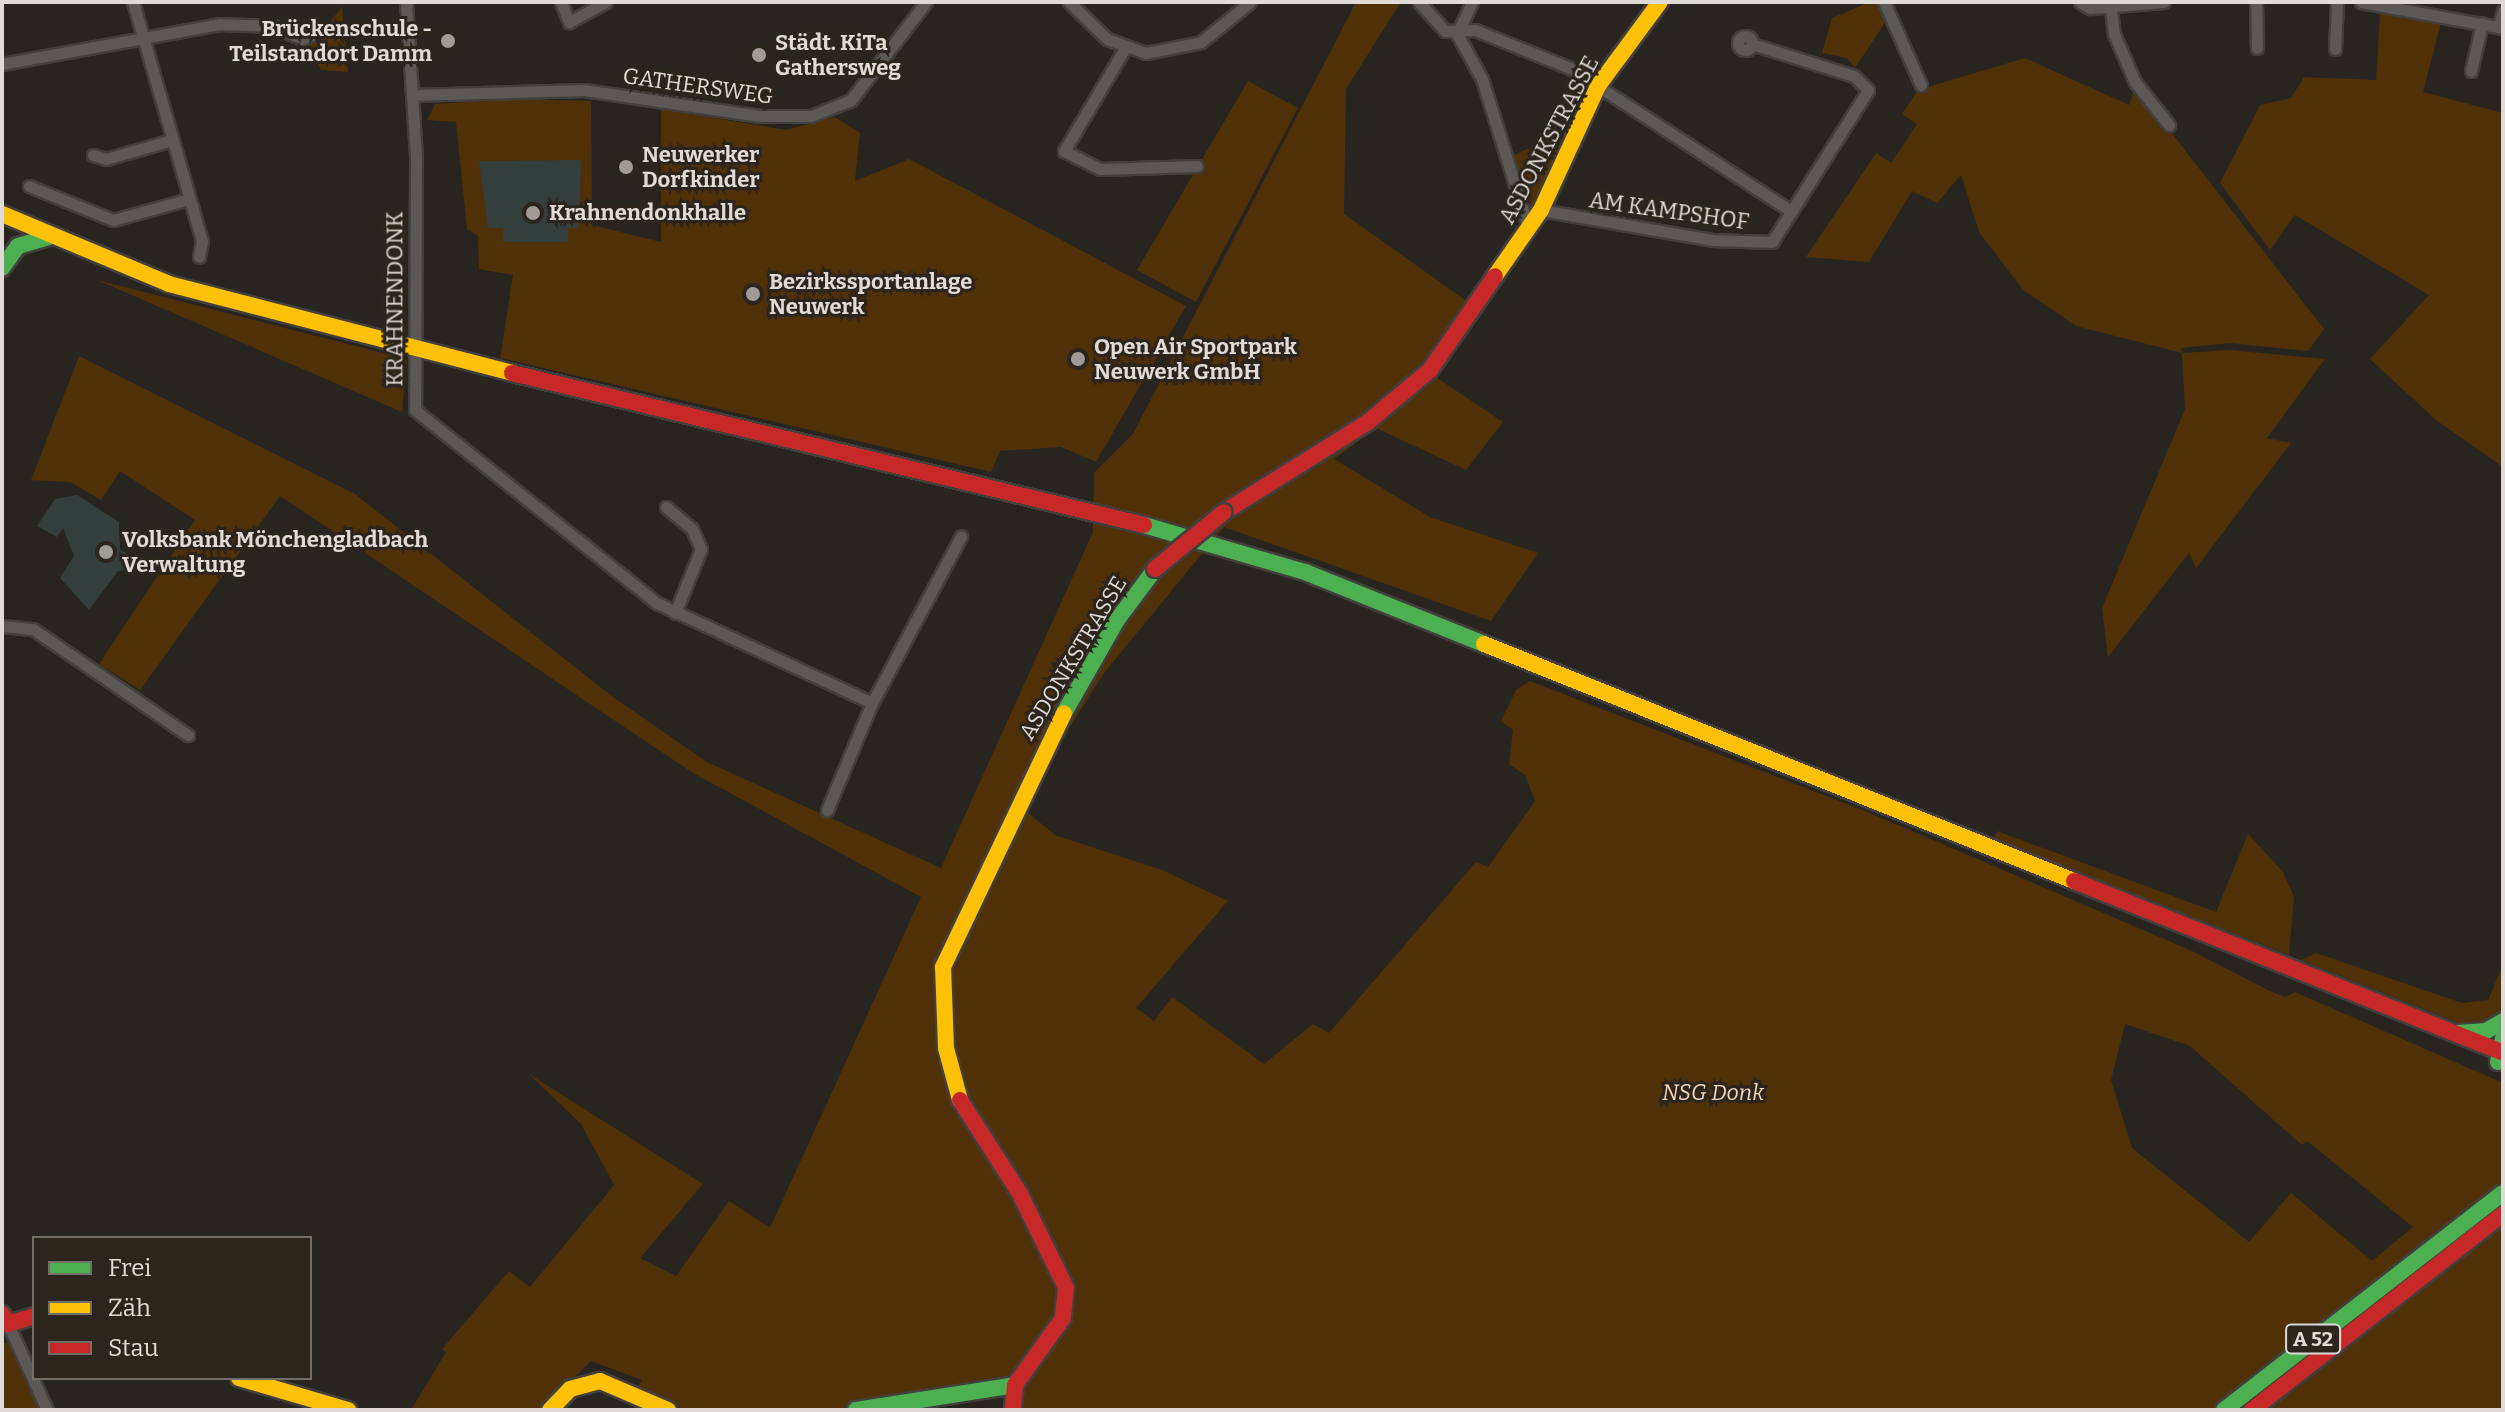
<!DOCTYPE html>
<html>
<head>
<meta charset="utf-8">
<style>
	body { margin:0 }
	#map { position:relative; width:2505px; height:1412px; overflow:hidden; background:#282521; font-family:Bitter,serif }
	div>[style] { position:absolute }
	.green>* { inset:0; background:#4f3007 }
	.building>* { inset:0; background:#343e3d }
	.roads { filter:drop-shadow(2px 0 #423f3c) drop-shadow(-2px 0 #423f3c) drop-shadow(0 2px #423f3c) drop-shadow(0 -2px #423f3c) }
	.street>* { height:11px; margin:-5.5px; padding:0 5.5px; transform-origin:5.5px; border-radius:5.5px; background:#5c5856 }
	.street>.ring { margin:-5.5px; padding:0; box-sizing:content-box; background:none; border:11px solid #5c5856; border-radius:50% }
	.fast>* { height:16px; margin:-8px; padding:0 8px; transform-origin:8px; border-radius:8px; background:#4caf50 }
	.slow>* { height:16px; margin:-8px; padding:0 8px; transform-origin:8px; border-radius:8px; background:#ffc107 }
	.jam>* { height:16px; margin:-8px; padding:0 8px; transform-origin:8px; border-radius:8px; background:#c62828 }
	.bridges { filter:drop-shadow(2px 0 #423f3c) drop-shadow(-2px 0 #423f3c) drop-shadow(0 2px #423f3c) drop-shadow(0 -2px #423f3c) }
	.jam-bridge>* { height:16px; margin:-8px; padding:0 8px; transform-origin:8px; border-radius:8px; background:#c62828 }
	.dots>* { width:22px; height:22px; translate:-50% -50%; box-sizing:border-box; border:4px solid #2b251e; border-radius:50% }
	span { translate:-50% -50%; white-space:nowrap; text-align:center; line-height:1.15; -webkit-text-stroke:6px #2b251e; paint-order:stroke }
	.shield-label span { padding:2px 6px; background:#2b251e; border:2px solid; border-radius:6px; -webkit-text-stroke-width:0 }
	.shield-label { font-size:20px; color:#e0dbd7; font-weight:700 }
	.poi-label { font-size:22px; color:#e0dbd7; font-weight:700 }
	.right { translate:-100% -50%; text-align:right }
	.left { translate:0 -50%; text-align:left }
	.street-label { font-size:22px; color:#e0dbd7 }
	.park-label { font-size:22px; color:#f4d6b8; font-style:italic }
	.frame { position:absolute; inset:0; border:4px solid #e0dbd7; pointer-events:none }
	.legend { position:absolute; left:32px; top:1236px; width:280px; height:144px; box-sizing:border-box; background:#2b251e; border:2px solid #736e68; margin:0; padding:10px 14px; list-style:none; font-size:24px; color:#e0dbd7 }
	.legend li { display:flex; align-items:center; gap:16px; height:40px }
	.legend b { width:40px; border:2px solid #736e68 }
</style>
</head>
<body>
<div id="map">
	<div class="green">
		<i style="clip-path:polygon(evenodd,1356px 2px,1401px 2px,1346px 89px,1344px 214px,1468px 302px,1422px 368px,1503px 422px,1466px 470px,1376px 428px,1334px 459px,1430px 517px,1538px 553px,1491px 621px,1224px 527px,1104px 673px,1020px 806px,1055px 835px,1162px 870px,1228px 901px,1136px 1008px,1154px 1021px,1172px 997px,1264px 1064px,1313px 1024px,1329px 1033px,1476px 862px,1488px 867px,1535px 801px,1525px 775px,1509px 764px,1513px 730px,1501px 721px,1516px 690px,1530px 681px,1870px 813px,2192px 951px,2270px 991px,2285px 997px,2295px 992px,2503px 1083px,2503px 1410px,1021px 1410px,1024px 1380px,829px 1410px,685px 1410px,638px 1386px,642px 1380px,591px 1361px,541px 1410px,411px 1410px,446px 1352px,442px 1349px,509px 1271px,530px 1287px,614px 1185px,581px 1124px,529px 1074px,703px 1184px,640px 1258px,676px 1276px,729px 1201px,770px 1228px,921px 897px,693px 773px,280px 496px,140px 690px,99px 664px,195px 520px,120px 471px,101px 500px,70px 482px,31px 480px,79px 356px,355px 494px,613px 697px,707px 762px,941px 868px,1093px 532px,1094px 473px,1133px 434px,1356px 2px,2125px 1024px,2190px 1046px,2302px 1145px,2307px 1141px,2413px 1227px,2372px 1261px,2291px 1193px,2249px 1242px,2132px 1148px,2111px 1080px,2125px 1024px)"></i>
		<i style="clip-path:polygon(1870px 2px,1879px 2px,1887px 20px,1855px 68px,1847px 58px,1822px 53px,1832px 18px)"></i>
		<i style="clip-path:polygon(342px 7px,348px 72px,321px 70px,309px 47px)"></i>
		<i style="clip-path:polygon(2380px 13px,2441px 23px,2423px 92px,2503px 113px,2503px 467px,2436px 420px,2370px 359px,2429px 295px,2295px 215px,2270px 250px,2220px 183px,2260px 105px,2291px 98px,2304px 77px,2376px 80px)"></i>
		<i style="clip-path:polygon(2025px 58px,2129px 105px,2135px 86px,2324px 329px,2308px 351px,2230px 343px,2181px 348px,2182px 353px,2229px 350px,2325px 359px,2267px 438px,2291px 443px,2196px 568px,2189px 553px,2108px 657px,2102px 608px,2185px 409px,2182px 353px,2076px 326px,2023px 290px,1979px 232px,1961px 175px,1937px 203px,1912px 191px,1869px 262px,1806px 257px,1876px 153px,1891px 163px,1917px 124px,1902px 114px,1918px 90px)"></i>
		<i style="clip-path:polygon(1248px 81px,1298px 108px,1196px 302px,1137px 270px)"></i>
		<i style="clip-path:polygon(514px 99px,591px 101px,592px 225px,661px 242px,661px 109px,786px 130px,835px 117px,860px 133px,855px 181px,909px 159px,1186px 306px,1096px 462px,1061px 447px,1000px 451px,991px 472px,500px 358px,513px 275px,479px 269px,478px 236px,467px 229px,456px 122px,427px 120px,435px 104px)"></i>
		<i style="clip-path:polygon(1545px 141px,1557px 147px,1553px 166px,1534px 205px,1523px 205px,1507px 158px)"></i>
		<i style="clip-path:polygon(97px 280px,407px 359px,402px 412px)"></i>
		<i style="clip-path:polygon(1997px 831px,2216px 912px,2248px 834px,2283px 872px,2294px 897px,2289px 955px,1994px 839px)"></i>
		<i style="clip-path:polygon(2316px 953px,2462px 1003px,2488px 1000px,2503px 964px,2503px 1010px,2492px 1020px,2459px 1023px,2301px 960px)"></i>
		<i style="clip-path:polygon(8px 1342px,39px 1410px,2px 1410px,2px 1345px)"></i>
	</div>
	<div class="building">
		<i style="clip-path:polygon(581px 160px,579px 228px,568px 228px,568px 242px,503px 242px,503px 228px,488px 228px,479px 161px)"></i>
		<i style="clip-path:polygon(77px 495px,119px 522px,120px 549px,129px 555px,126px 570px,118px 571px,89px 610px,60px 578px,74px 556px,63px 528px,57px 537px,37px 526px,55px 499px)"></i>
	</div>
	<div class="roads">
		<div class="street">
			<i style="left:133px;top:2px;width:249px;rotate:73.9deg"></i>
			<i style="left:202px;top:241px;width:16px;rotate:101deg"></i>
			<i style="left:406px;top:2px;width:155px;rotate:86.3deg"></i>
			<i style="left:416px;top:157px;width:253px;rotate:90.2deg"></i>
			<i style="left:415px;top:410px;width:310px;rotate:38.6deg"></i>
			<i style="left:657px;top:603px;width:237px;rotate:24.9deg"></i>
			<i style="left:561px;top:2px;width:22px;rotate:68deg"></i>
			<i style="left:569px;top:22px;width:42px;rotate:-28.4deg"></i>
			<i style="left:1069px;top:2px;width:53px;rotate:44.2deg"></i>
			<i style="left:1107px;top:39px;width:41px;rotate:19.7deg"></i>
			<i style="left:1146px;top:53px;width:56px;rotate:-11.3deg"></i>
			<i style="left:1201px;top:42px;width:63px;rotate:-39.2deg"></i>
			<i style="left:1419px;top:2px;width:39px;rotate:48deg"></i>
			<i style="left:1445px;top:31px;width:30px;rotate:-2deg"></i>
			<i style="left:1475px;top:30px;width:102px;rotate:21.8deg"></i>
			<i style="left:1570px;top:68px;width:263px;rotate:32.9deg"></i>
			<i style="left:1472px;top:2px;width:35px;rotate:115deg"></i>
			<i style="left:1457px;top:34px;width:51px;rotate:60.9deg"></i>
			<i style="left:1482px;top:79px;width:158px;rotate:72.7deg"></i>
			<i style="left:1884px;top:2px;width:91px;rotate:66deg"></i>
			<i style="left:2080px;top:2px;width:12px;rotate:31deg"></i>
			<i style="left:2090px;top:8px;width:74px;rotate:-4.6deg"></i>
			<i style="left:2110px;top:2px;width:32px;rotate:83deg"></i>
			<i style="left:2114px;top:34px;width:52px;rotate:66.4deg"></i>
			<i style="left:2135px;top:82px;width:55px;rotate:51.7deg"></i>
			<i style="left:2256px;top:2px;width:46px;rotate:88.8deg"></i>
			<i style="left:2361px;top:2px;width:144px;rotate:10.4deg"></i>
			<i style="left:2499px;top:26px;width:16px;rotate:-75deg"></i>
			<i class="ring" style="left:1738px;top:36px;width:3px;height:3px"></i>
			<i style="left:1125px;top:48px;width:120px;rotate:120.6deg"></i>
			<i style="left:1064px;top:151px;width:40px;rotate:26.6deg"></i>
			<i style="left:1100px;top:169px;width:97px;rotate:-1.8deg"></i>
			<i style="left:2335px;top:49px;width:47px;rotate:-87.6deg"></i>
			<i style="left:2px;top:64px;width:221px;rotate:-10.4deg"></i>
			<i style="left:219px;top:24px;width:54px;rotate:2.1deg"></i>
			<i style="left:273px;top:26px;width:32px;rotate:24deg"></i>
			<i style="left:302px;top:39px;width:18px;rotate:-22deg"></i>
			<i style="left:2471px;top:71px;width:49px;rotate:-77.1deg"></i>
			<i style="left:412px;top:95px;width:172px;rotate:-1.7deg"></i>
			<i style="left:584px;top:90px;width:178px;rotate:8.4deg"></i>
			<i style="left:760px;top:116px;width:51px"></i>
			<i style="left:811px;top:116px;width:43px;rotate:-21.8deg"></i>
			<i style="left:851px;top:100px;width:123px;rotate:-52.6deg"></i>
			<i style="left:93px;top:155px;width:14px;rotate:17deg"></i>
			<i style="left:106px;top:159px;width:69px;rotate:-16.1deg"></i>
			<i style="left:29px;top:186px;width:91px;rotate:22deg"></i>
			<i style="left:113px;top:220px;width:79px;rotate:-15.4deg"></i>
			<i style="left:1541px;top:210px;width:175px;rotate:9.9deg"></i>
			<i style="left:1713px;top:240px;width:59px;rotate:1.9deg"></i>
			<i style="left:1772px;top:242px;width:180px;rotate:-57.7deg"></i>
			<i style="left:1868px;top:90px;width:20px;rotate:-135deg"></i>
			<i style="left:1854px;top:76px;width:107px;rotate:-162.6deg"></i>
			<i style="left:666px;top:507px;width:34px;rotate:40deg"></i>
			<i style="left:692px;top:529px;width:22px;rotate:66deg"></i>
			<i style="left:701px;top:549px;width:69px;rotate:112.1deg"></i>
			<i style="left:2px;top:626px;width:31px;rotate:6deg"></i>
			<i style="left:33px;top:629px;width:188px;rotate:34.4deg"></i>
			<i style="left:827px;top:810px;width:116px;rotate:-67.2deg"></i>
			<i style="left:872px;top:703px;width:189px;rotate:-61.9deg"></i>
			<i style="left:8px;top:1324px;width:94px;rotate:65.6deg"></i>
		</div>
		<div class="fast">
			<i style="left:2px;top:268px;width:27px;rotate:-54deg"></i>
			<i style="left:18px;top:246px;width:32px;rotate:-16deg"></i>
			<i style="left:1144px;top:525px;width:168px;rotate:16.3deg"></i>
			<i style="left:1305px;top:572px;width:193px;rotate:21.9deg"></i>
			<i style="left:1064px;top:713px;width:107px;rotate:-60.3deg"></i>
			<i style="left:1117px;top:620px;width:64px;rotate:-53.3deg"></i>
			<i style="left:2457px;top:1033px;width:29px;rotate:-4deg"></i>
			<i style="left:2486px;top:1031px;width:20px;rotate:-30deg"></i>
			<i style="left:2498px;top:1062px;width:24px;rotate:-78deg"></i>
			<i style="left:856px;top:1410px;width:161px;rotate:-8.9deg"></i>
			<i style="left:2224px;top:1410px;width:353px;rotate:-37.9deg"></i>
		</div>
		<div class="slow">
			<i style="left:2px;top:214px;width:181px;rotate:22.7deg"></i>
			<i style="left:169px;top:284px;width:354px;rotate:14.5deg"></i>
			<i style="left:1495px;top:276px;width:80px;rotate:-55.1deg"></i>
			<i style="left:1541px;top:210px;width:136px;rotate:-65.3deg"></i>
			<i style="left:1598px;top:86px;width:104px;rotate:-53.6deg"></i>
			<i style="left:1484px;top:644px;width:636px;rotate:21.89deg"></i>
			<i style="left:960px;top:1100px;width:54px;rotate:-105.1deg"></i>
			<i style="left:946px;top:1048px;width:81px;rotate:-92.1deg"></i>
			<i style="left:943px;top:967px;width:281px;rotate:-64.5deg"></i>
			<i style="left:239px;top:1378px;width:114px;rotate:16.4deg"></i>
			<i style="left:550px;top:1410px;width:29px;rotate:-46deg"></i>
			<i style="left:570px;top:1389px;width:31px;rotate:-15deg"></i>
			<i style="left:600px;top:1381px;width:74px;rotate:23.1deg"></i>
		</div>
		<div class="jam">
			<i style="left:512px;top:373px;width:650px;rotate:13.52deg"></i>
			<i style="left:1224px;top:512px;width:170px;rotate:-32deg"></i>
			<i style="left:1368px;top:422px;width:81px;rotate:-40deg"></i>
			<i style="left:1430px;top:370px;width:114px;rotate:-55.3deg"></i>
			<i style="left:2074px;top:881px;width:462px;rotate:21.8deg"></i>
			<i style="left:960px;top:1100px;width:112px;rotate:57.4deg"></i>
			<i style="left:1020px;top:1194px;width:105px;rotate:63.9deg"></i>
			<i style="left:1066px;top:1288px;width:30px;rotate:96deg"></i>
			<i style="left:1063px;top:1318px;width:82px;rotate:125.6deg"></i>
			<i style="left:1015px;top:1385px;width:25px;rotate:95deg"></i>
			<i style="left:2px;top:1314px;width:12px;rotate:59deg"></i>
			<i style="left:8px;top:1324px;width:27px;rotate:-17deg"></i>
			<i style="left:2252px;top:1410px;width:318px;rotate:-38deg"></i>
		</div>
	</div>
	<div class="bridges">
		<div class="jam-bridge">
			<i style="left:1155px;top:569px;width:89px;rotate:-39.6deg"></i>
		</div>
	</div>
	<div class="dots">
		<i style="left:448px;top:41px;background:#a09b97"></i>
		<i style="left:759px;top:55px;background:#a09b97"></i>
		<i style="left:626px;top:167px;background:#a09b97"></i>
		<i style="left:533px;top:213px;background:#a09b97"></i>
		<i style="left:753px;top:294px;background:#a09b97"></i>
		<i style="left:1078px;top:359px;background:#a09b97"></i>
		<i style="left:106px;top:552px;background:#a09b97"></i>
	</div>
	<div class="shield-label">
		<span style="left:2313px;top:1339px">A 52</span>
	</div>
	<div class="poi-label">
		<span class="right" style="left:432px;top:41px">Brückenschule -<br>Teilstandort Damm</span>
		<span class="left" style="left:775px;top:55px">Städt. KiTa<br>Gathersweg</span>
		<span class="left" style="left:642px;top:167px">Neuwerker<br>Dorfkinder</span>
		<span class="left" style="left:549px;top:213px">Krahnendonkhalle</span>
		<span class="left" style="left:769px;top:294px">Bezirkssportanlage<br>Neuwerk</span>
		<span class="left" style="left:1094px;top:359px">Open Air Sportpark<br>Neuwerk GmbH</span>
		<span class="left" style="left:122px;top:552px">Volksbank Mönchengladbach<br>Verwaltung</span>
	</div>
	<div class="street-label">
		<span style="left:698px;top:86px;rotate:8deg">GATHERSWEG</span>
		<span style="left:1549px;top:140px;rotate:-62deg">ASDONKSTRASSE</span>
		<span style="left:1669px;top:211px;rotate:8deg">AM KAMPSHOF</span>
		<span style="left:395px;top:299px;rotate:-90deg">KRAHNENDONK</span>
		<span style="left:1073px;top:658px;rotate:-59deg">ASDONKSTRASSE</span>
	</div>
	<div class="park-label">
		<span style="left:1713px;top:1093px">NSG Donk</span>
	</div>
	<div class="frame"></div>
	<ul class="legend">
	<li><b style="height:10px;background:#4caf50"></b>Frei</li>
	<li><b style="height:10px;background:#ffc107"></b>Zäh</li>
	<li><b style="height:10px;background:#c62828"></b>Stau</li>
	</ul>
</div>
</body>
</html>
